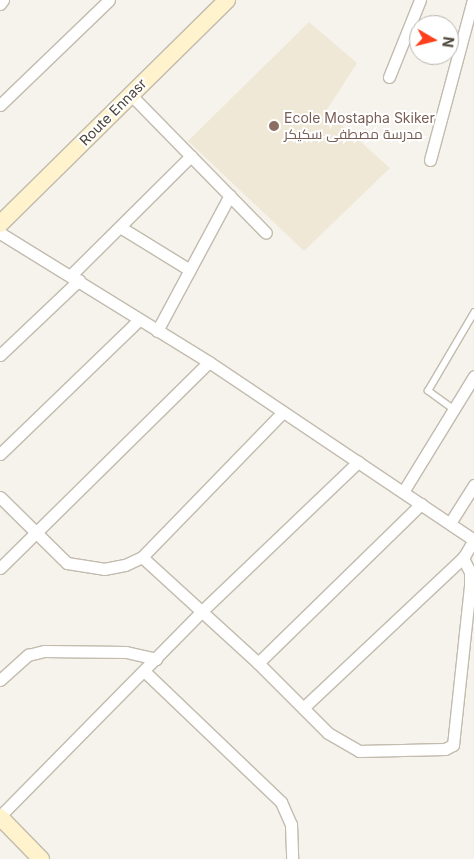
<!DOCTYPE html>
<html>
<head>
<meta charset="utf-8">
<style>
	body { margin:0 }
	#map { position:relative; width:474px; height:859px; overflow:hidden; background:#f6f3ec; font-family:Inter,Cairo,sans-serif }
	div>[style] { position:absolute }
	.education>* { inset:0; background:#efe8d6 }
	.roads { filter:drop-shadow(1px 0 #c2bbae) drop-shadow(-1px 0 #c2bbae) drop-shadow(0 1px #c2bbae) drop-shadow(0 -1px #c2bbae) }
	.lane>* { height:5.5px; margin:-2.75px; padding:0 2.75px; transform-origin:2.75px; border-radius:2.75px; background:#fff }
	.street>* { height:11px; margin:-5.5px; padding:0 5.5px; transform-origin:5.5px; border-radius:5.5px; background:#fff }
	.secondary>* { height:16px; margin:-8px; padding:0 8px; transform-origin:8px; border-radius:8px; background:#fff3cd }
	.dots>* { width:14px; height:14px; translate:-50% -50%; box-sizing:border-box; border:2px solid #fff; border-radius:50% }
	span { translate:-50% -50%; white-space:nowrap; text-align:center; line-height:1.15; -webkit-text-stroke:4px #fff; paint-order:stroke }
	.street-label { font-size:14px; color:#4b4439 }
	.education-label { font-size:14px; color:#785e54 }
	.left { translate:0 -50%; text-align:left }
	.north { position:absolute; left:409px; top:15px; width:50px; height:50px; box-sizing:border-box; background:#fff; border:1px solid #b7b4b0; border-radius:50%; rotate:98deg; font-size:14px; font-weight:700; line-height:20px; text-align:center; color:#4b4439 }
	.north::after { content:''; display:block; margin:auto; width:18px; height:22px; background:#fc3f1d; clip-path:polygon(50% 0,100% 100%,50% 72%,0 100%) }
</style>
</head>
<body>
<div id="map">
	<div class="education">
		<i style="clip-path:polygon(309px 22px,357px 63px,326px 111px,390px 168px,304px 251px,188px 141px)"></i>
	</div>
	<div class="roads">
		<div class="lane">
			<i style="left:454px;top:410px;width:32px;rotate:-144deg"></i>
			<i style="left:428px;top:391px;width:91px;rotate:-59.5deg"></i>
		</div>
		<div class="street">
			<i style="left:0;top:4px;width:5px;rotate:-53deg"></i>
			<i style="left:389px;top:77px;width:83px;rotate:-68.1deg"></i>
			<i style="left:130px;top:94px;width:194px;rotate:45.6deg"></i>
			<i style="left:0;top:105px;width:151px;rotate:-43.9deg"></i>
			<i style="left:430px;top:160px;width:166px;rotate:-75deg"></i>
			<i style="left:120px;top:227px;width:82px;rotate:31.6deg"></i>
			<i style="left:0;top:233px;width:246px;rotate:31.7deg"></i>
			<i style="left:209px;top:362px;width:319px;rotate:33.9deg"></i>
			<i style="left:71px;top:275px;width:169px;rotate:-44.8deg"></i>
			<i style="left:157px;top:331px;width:154px;rotate:-61.8deg"></i>
			<i style="left:0;top:355px;width:109px;rotate:-43.5deg"></i>
			<i style="left:0;top:454px;width:193px;rotate:-44deg"></i>
			<i style="left:403px;top:492px;width:136px;rotate:-58.5deg"></i>
			<i style="left:0;top:497px;width:94px;rotate:44.6deg"></i>
			<i style="left:67px;top:563px;width:37px;rotate:9deg"></i>
			<i style="left:104px;top:569px;width:21px;rotate:-11deg"></i>
			<i style="left:125px;top:565px;width:19px;rotate:-25deg"></i>
			<i style="left:142px;top:557px;width:157px;rotate:42.4deg"></i>
			<i style="left:258px;top:663px;width:99px;rotate:45deg"></i>
			<i style="left:328px;top:733px;width:36px;rotate:30deg"></i>
			<i style="left:359px;top:751px;width:86px;rotate:-1.3deg"></i>
			<i style="left:445px;top:749px;width:9px;rotate:-27deg"></i>
			<i style="left:453px;top:745px;width:161px;rotate:-83.9deg"></i>
			<i style="left:470px;top:585px;width:13px;rotate:-90deg"></i>
			<i style="left:470px;top:572px;width:16px;rotate:-117deg"></i>
			<i style="left:450px;top:523px;width:45px;rotate:-57.7deg"></i>
			<i style="left:142px;top:557px;width:202px;rotate:-45.8deg"></i>
			<i style="left:0;top:568px;width:293px;rotate:-44.6deg"></i>
			<i style="left:258px;top:663px;width:228px;rotate:-44.3deg"></i>
			<i style="left:144px;top:671px;width:190px;rotate:43.7deg"></i>
			<i style="left:281px;top:802px;width:24px;rotate:66deg"></i>
			<i style="left:291px;top:824px;width:35px;rotate:88deg"></i>
			<i style="left:0;top:680px;width:38px;rotate:-42deg"></i>
			<i style="left:28px;top:655px;width:16px;rotate:-14deg"></i>
			<i style="left:44px;top:651px;width:82px;rotate:0.7deg"></i>
			<i style="left:126px;top:652px;width:31px;rotate:13deg"></i>
			<i style="left:303px;top:708px;width:219px;rotate:-43.2deg"></i>
			<i style="left:463px;top:558px;width:21px;rotate:-59deg"></i>
			<i style="left:0;top:816px;width:288px;rotate:-45.4deg"></i>
			<i style="left:202px;top:611px;width:216px;rotate:-43.7deg"></i>
		</div>
		<div class="secondary">
			<i style="left:0;top:224px;width:319px;rotate:-44.6deg"></i>
			<i style="left:0;top:817px;width:59px;rotate:45.7deg"></i>
		</div>
	</div>
	<div class="dots">
		<i style="left:274px;top:126px;background:#8d6e63"></i>
	</div>
	<div class="street-label">
		<span style="left:113px;top:112px;rotate:-45deg">Route Ennasr</span>
	</div>
	<div class="education-label">
		<span class="left" style="left:284px;top:126px">Ecole Mostapha Skiker<br>مدرسة مصطفى سكيكر</span>
	</div>
	<div class="north">N</div>
</div>
</body>
</html>
